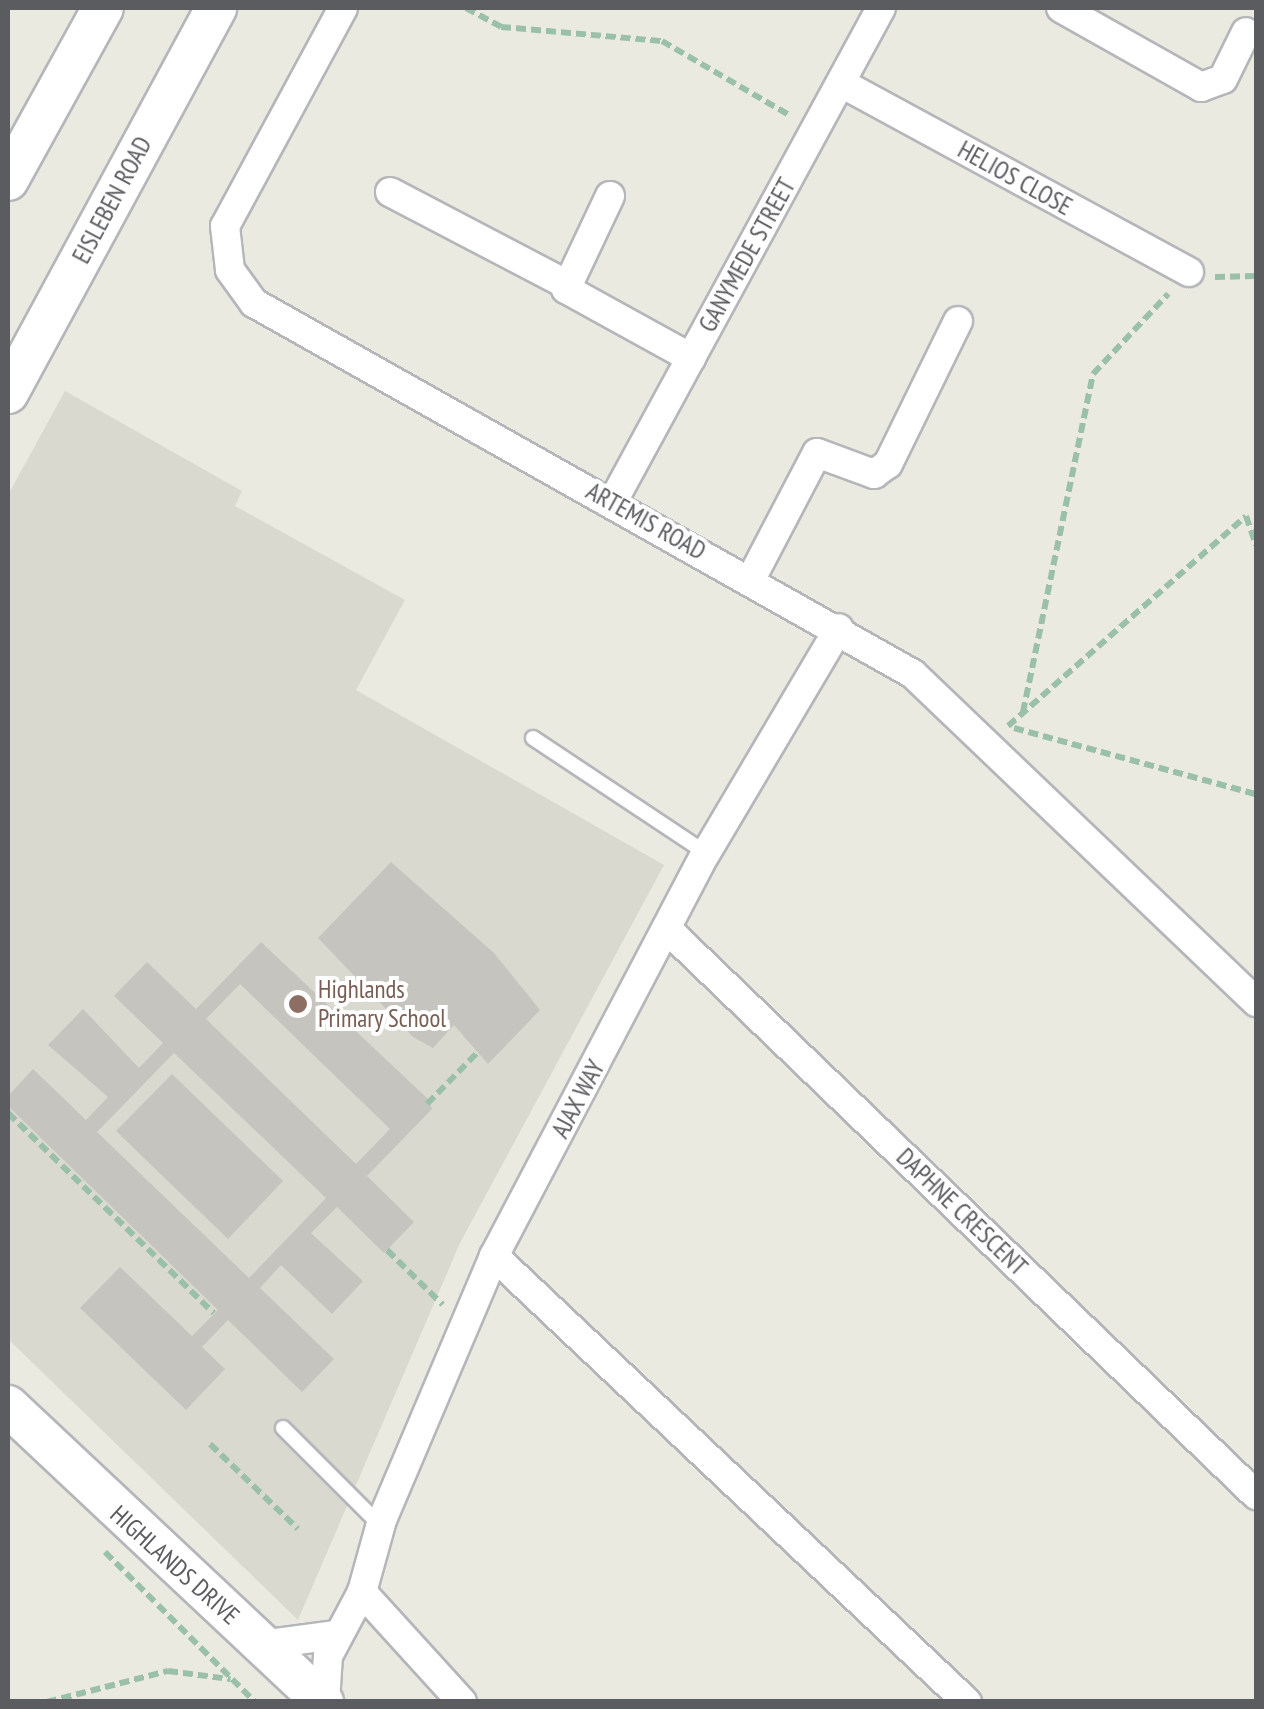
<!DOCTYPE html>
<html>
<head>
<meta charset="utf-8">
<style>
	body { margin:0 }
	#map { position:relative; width:1264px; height:1709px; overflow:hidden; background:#ebeae1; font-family:"PT Sans Narrow",sans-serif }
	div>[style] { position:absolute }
	.education>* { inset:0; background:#dad9d0 }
	.building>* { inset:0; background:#c6c4be }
	.path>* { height:6px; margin-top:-3px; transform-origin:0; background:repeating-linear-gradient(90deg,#9ac0a9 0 10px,transparent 0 15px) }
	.roads { filter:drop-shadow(2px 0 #b4b6ba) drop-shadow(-2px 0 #b4b6ba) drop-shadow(0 2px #b4b6ba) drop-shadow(0 -2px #b4b6ba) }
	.lane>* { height:14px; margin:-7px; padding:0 7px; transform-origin:7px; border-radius:7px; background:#fff }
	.street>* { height:28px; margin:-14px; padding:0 14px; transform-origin:14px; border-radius:14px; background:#fff }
	.secondary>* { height:40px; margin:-20px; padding:0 20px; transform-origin:20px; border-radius:20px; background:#fff }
	.dots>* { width:28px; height:28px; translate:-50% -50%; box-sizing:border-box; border:5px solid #fff; border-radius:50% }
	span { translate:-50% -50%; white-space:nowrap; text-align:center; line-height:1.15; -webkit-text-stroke:8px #fff; paint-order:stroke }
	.street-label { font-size:25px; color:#5a5c60 }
	.education-label { font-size:25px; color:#785e54 }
	.left { translate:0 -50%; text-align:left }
	.frame { position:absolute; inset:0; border:10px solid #5a5c60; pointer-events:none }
</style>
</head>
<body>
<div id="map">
	<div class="education">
		<i style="clip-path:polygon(65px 391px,242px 491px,235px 506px,405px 600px,356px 690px,664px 865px,460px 1243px,298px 1620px,8px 1339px,8px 495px)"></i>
	</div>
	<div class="building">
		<i style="clip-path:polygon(391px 862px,494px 953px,540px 1010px,488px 1064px,454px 1025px,433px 1048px,413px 1037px,318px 938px)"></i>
		<i style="clip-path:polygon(evenodd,261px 942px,428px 1099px,432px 1109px,367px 1176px,414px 1222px,384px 1253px,337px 1207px,311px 1233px,363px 1281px,332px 1314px,281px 1265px,260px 1288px,334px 1359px,302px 1392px,228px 1320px,202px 1347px,225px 1369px,186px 1410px,80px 1308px,120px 1267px,192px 1336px,218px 1310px,8px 1106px,8px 1096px,33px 1069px,86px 1120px,108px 1097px,48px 1045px,83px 1009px,139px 1068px,163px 1043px,114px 996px,147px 962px,196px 1009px,261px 942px,240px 984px,390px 1129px,356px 1164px,206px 1019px,240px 984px,261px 942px,174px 1053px,326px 1198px,249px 1278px,97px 1132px,174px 1053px)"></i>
		<i style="clip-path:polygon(172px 1074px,283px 1181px,228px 1239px,116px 1131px)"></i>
	</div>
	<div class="path">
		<i style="left:466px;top:8px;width:40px;rotate:28deg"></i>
		<i style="left:501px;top:27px;width:162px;rotate:5deg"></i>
		<i style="left:662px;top:41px;width:147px;rotate:30.2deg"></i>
		<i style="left:1215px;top:277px;width:41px;rotate:-1.4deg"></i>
		<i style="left:1023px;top:712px;width:345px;rotate:-78.3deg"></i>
		<i style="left:1093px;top:374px;width:110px;rotate:-46.8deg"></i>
		<i style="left:1008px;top:726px;width:317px;rotate:-41.4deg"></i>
		<i style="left:1246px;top:516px;width:31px;rotate:71deg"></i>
		<i style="left:1014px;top:728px;width:251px;rotate:15.3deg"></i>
		<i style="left:427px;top:1104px;width:71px;rotate:-45.6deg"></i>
		<i style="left:8px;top:1113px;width:287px;rotate:44.2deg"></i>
		<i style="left:387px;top:1250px;width:78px;rotate:44.5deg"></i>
		<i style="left:210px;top:1444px;width:122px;rotate:44deg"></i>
		<i style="left:105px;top:1552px;width:212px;rotate:45deg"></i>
		<i style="left:47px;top:1702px;width:125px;rotate:-14.4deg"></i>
		<i style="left:168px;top:1671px;width:63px;rotate:7.4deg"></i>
	</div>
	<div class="roads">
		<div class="lane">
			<i style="left:533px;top:738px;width:208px;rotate:33.6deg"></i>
			<i style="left:283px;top:1428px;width:137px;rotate:45deg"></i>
		</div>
		<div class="street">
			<i style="left:343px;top:8px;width:248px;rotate:118.4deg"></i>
			<i style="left:225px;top:226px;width:44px;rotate:83.5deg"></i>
			<i style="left:230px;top:270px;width:41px;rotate:54deg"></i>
			<i style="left:254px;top:303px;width:756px;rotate:29.38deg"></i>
			<i style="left:913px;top:674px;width:475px;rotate:43.7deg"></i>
			<i style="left:1061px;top:8px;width:161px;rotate:29.4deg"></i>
			<i style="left:1201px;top:87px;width:23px;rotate:-20deg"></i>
			<i style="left:1223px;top:79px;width:52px;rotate:-63.9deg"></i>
			<i style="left:841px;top:83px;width:396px;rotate:28.5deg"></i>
			<i style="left:390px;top:192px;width:196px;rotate:27.6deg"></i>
			<i style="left:610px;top:196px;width:103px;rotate:115.3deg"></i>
			<i style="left:566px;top:289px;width:143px;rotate:28.9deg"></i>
			<i style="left:612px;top:503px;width:563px;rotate:-61.48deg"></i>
			<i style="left:751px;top:579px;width:142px;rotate:-62.4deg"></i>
			<i style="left:817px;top:453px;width:61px;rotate:20.2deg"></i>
			<i style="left:874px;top:474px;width:17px;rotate:-36deg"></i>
			<i style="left:888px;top:464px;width:159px;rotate:-63.9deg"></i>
			<i style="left:667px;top:929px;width:817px;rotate:43.86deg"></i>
			<i style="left:494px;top:1256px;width:650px;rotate:43.32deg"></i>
			<i style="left:261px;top:1645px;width:76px;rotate:-7.6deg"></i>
			<i style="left:325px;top:1702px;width:46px;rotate:-86.3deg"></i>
			<i style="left:328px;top:1656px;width:72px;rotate:-62deg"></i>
			<i style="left:462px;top:1702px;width:149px;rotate:-132.3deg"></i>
			<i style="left:362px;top:1592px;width:75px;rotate:-74.5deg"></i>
			<i style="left:382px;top:1520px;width:287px;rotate:-67deg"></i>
			<i style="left:494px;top:1256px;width:455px;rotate:-62.3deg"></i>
			<i style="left:706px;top:853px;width:261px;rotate:-59.4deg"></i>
		</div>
		<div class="secondary">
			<i style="left:8px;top:180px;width:196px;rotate:-61.1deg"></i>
			<i style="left:8px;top:393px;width:438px;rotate:-61.6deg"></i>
			<i style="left:8px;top:1406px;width:432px;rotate:43.2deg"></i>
		</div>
	</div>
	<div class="dots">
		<i style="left:298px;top:1004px;background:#8d6e63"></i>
	</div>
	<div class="street-label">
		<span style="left:1015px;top:178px;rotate:29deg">HELIOS CLOSE</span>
		<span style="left:112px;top:200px;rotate:-62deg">EISLEBEN ROAD</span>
		<span style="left:747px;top:255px;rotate:-61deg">GANYMEDE STREET</span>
		<span style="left:646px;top:521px;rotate:29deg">ARTEMIS ROAD</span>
		<span style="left:578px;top:1099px;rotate:-62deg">AJAX WAY</span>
		<span style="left:962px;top:1212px;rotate:44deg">DAPHNE CRESCENT</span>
		<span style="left:175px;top:1565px;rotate:42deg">HIGHLANDS DRIVE</span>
	</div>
	<div class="education-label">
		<span class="left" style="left:318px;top:1004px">Highlands<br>Primary School</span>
	</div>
	<div class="frame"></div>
</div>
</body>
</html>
